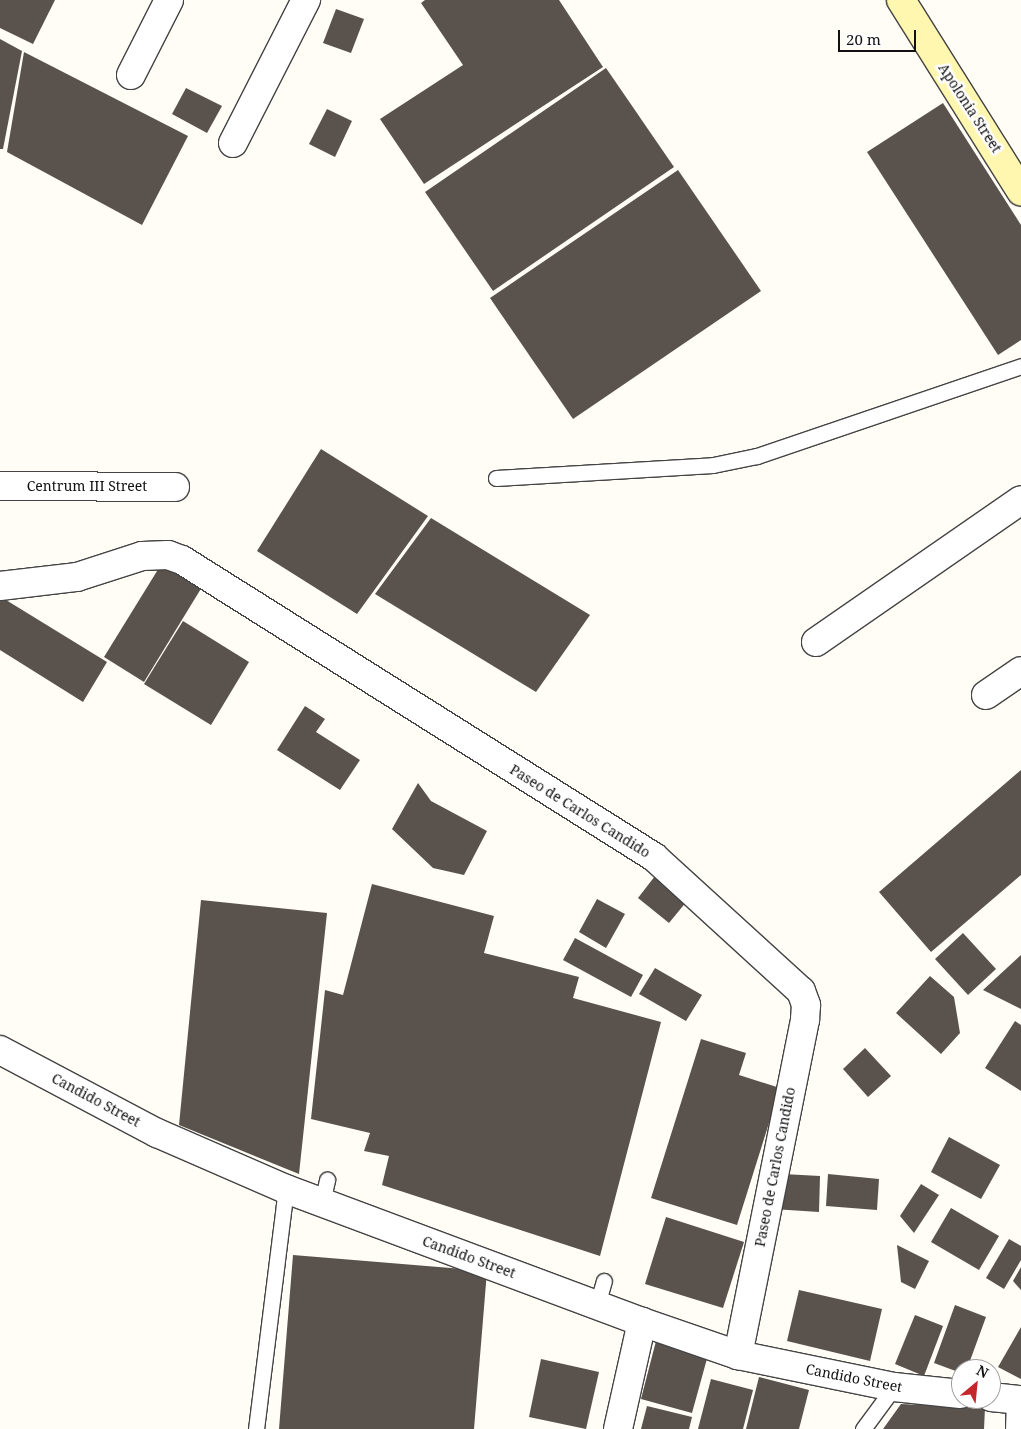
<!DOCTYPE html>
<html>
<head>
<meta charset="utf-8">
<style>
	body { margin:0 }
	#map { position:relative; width:1021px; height:1429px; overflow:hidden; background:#fffdf5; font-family:"Noto Serif",serif }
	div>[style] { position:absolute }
	.building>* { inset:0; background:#5a524d }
	.roads { filter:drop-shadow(1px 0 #444) drop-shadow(-1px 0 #444) drop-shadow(0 1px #444) drop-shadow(0 -1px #444) }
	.lane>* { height:15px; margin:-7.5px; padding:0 7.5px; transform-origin:7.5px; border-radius:7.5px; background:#fff }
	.street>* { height:28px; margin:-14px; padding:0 14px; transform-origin:14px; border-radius:14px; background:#fff }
	.secondary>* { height:28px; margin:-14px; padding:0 14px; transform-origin:14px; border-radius:14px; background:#fff6b0 }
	span { translate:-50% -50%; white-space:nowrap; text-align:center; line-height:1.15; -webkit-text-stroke:5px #fff; paint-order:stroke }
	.street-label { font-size:14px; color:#111 }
	.north { position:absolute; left:951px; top:1359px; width:50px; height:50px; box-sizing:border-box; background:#fff; border:1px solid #a0a0a0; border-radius:50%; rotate:28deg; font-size:14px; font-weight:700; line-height:20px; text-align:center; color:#111 }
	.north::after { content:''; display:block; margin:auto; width:18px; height:22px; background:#c4262e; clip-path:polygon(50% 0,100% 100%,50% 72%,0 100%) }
	.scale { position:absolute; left:838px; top:30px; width:78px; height:22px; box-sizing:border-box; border:2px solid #111; border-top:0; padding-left:6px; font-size:15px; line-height:18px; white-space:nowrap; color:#111; -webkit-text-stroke:4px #fff; paint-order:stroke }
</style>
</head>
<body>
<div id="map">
	<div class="building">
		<i style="clip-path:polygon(0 0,55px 0,33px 44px,0 28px)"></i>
		<i style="clip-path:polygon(425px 0,559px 0,603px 67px,424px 184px,380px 119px,463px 65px,421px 3px)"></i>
		<i style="clip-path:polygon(336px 9px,364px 19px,351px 53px,323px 43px)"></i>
		<i style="clip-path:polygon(0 39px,22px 51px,3px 149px,0 149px)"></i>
		<i style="clip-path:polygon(24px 52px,188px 136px,142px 225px,7px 152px)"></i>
		<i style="clip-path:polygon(606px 68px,674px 167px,493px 291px,425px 192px)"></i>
		<i style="clip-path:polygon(186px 88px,222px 106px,207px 133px,172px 114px)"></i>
		<i style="clip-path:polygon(943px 103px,1021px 225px,1021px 340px,998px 355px,867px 152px)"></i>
		<i style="clip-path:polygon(327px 109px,352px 121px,335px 157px,309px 144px)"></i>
		<i style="clip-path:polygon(678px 170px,761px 291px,573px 419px,490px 298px)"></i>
		<i style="clip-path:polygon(321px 449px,428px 516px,357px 614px,257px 551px)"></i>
		<i style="clip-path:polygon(431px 518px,590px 615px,536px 692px,375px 594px)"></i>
		<i style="clip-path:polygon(162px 563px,202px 587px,144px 682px,104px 657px)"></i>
		<i style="clip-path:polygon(6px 600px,107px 662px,83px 702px,0 650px,0 601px)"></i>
		<i style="clip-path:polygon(183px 621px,249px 662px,211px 725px,144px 684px)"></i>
		<i style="clip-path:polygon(305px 706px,325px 719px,316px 732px,360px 760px,340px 790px,277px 750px)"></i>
		<i style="clip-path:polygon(1021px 770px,1021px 875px,931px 952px,879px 892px)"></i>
		<i style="clip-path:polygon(418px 783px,431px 801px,487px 831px,464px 875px,433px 868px,392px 829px)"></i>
		<i style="clip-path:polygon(655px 876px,687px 901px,669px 923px,638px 898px)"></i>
		<i style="clip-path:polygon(372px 884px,494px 916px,484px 953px,579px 977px,573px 998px,661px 1022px,600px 1256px,382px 1185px,389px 1156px,364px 1151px,370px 1133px,311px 1119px,325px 990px,343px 995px)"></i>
		<i style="clip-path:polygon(597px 899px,625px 914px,606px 948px,579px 932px)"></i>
		<i style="clip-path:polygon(201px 900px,327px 913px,299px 1174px,179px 1125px)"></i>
		<i style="clip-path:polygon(963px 933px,996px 969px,968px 995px,935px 959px)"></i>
		<i style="clip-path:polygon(575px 938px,643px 975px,631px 997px,563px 960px)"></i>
		<i style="clip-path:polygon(1021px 955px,1021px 1009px,983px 990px)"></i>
		<i style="clip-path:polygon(655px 968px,702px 995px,686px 1021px,639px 994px)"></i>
		<i style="clip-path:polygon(930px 976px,954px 997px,960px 1033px,941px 1054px,896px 1013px)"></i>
		<i style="clip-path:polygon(1015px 1021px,1021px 1025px,1021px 1091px,985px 1068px)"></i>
		<i style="clip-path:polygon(701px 1039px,746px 1053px,739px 1075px,780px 1088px,737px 1225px,651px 1198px)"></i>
		<i style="clip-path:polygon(865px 1048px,891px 1076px,868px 1097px,843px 1069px)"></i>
		<i style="clip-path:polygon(949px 1137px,1000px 1165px,981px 1199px,931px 1172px)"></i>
		<i style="clip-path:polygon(783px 1174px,820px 1176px,819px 1212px,773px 1209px)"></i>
		<i style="clip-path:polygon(828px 1174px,879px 1179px,877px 1210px,826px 1206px)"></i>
		<i style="clip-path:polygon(921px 1184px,939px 1195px,914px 1233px,900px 1216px)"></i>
		<i style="clip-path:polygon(951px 1208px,999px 1236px,979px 1270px,931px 1242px)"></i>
		<i style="clip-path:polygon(666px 1217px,744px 1242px,723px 1308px,645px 1284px)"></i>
		<i style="clip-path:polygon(1009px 1239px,1021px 1246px,1021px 1260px,1004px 1289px,986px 1278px)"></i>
		<i style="clip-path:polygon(897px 1245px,929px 1261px,915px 1289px,901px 1282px)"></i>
		<i style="clip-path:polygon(293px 1255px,487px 1271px,474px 1429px,279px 1429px)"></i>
		<i style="clip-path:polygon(1021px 1267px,1021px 1290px,1013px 1281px)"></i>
		<i style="clip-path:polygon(799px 1290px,882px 1309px,870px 1361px,787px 1341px)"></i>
		<i style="clip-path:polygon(955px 1305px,986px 1317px,967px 1369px,961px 1369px,961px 1373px,934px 1363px)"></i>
		<i style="clip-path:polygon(915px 1315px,943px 1326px,924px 1376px,895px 1364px)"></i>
		<i style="clip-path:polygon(1021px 1327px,1021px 1379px,998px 1367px)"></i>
		<i style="clip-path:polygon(656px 1341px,708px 1355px,692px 1413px,641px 1399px)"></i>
		<i style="clip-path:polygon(541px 1359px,599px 1372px,586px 1429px,529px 1417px)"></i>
		<i style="clip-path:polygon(759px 1377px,809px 1390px,799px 1429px,746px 1429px)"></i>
		<i style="clip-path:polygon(711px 1379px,753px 1390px,743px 1429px,698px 1429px)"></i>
		<i style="clip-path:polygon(901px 1404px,985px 1408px,984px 1429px,883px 1429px)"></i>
		<i style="clip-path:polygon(647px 1406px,692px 1417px,689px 1429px,641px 1429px)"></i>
	</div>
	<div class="roads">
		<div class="lane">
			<i style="left:496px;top:478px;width:217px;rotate:-3.4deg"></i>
			<i style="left:713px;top:465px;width:45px;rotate:-11.6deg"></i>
			<i style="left:757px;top:456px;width:279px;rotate:-18.8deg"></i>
			<i style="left:322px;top:1202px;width:23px;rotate:-77deg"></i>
			<i style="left:597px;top:1305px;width:25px;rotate:-74deg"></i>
			<i style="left:256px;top:1429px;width:242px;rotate:-82.9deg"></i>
			<i style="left:863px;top:1429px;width:52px;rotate:-53.6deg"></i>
			<i style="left:1013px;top:1429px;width:30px;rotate:-88deg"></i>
		</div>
		<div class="street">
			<i style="left:131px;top:75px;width:84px;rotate:-63.1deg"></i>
			<i style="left:233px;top:143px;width:161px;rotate:-63deg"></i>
			<i style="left:0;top:486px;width:175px;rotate:0.3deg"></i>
			<i style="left:0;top:586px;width:78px;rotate:-6.7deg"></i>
			<i style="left:77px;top:577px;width:68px;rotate:-17.9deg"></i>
			<i style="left:142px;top:556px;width:26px;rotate:-2deg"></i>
			<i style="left:168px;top:555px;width:15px;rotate:20deg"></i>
			<i style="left:182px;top:560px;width:558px;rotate:32.18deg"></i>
			<i style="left:654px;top:857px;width:199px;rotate:42.4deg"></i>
			<i style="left:801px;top:991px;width:15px;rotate:70deg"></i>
			<i style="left:806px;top:1005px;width:15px;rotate:94deg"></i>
			<i style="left:805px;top:1020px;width:342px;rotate:101.3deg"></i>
			<i style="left:816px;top:642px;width:249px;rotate:-34.7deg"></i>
			<i style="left:986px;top:695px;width:42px;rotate:-34.4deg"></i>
			<i style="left:0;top:1050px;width:178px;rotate:27.9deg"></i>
			<i style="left:157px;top:1133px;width:141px;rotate:23.5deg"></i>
			<i style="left:286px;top:1189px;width:380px;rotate:20.5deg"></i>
			<i style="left:642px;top:1322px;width:102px;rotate:19deg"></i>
			<i style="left:738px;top:1355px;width:159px;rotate:11.6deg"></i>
			<i style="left:894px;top:1387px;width:67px;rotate:6deg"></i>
			<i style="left:991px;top:1397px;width:30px;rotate:6deg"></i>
			<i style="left:618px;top:1429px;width:110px;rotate:-77.4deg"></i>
		</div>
		<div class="secondary">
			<i style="left:901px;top:0;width:226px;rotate:57.9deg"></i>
		</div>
	</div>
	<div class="street-label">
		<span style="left:970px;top:108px;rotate:57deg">Apolonia Street</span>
		<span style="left:87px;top:486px">Centrum III Street</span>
		<span style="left:580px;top:811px;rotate:32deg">Paseo de Carlos Candido</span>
		<span style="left:96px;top:1100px;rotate:28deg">Candido Street</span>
		<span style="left:775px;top:1167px;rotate:-79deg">Paseo de Carlos Candido</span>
		<span style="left:469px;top:1257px;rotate:20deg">Candido Street</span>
		<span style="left:854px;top:1378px;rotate:11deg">Candido Street</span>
	</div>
	<div class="north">N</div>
	<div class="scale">20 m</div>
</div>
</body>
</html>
